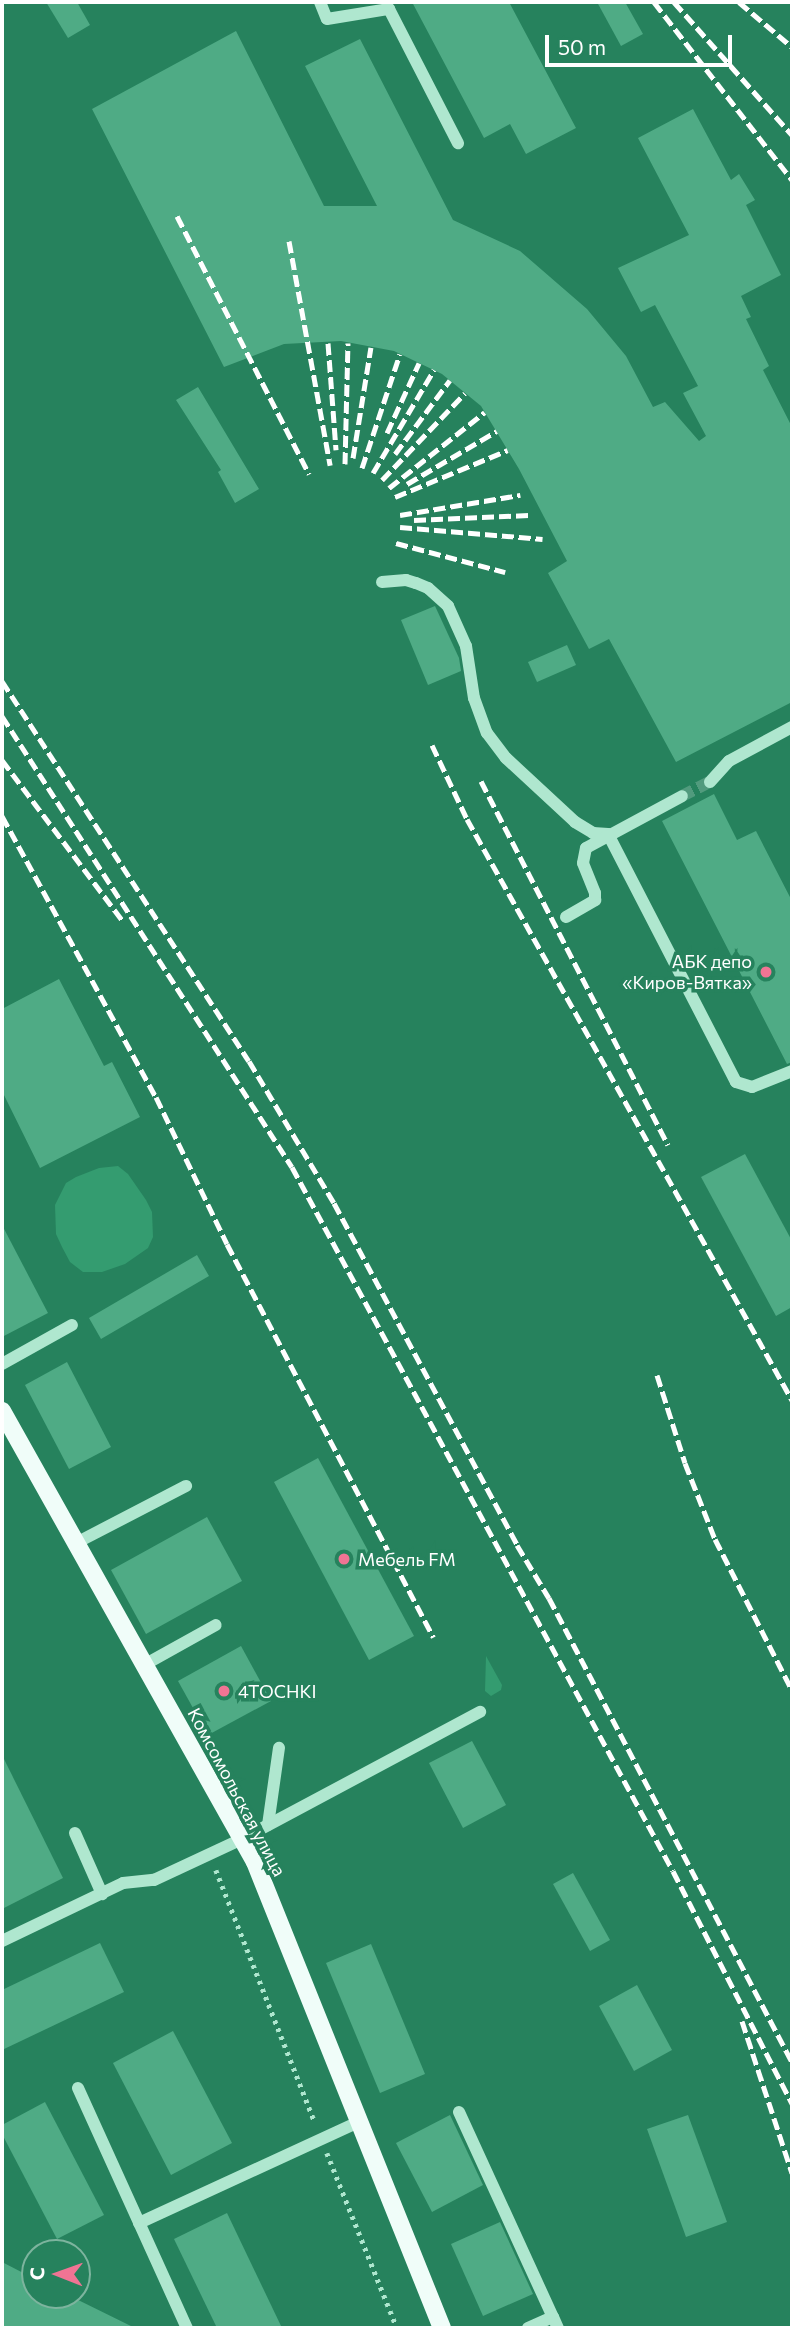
<!DOCTYPE html>
<html>
<head>
<meta charset="utf-8">
<style>
	body { margin:0 }
	#map { position:relative; width:794px; height:2330px; overflow:hidden; background:#26825d; font-family:Commissioner,sans-serif }
	div>[style] { position:absolute }
	.green>* { inset:0; background:#349c70 }
	.building>* { inset:0; background:#4fab85 }
	.minor-tunnel>* { height:12px; margin-top:-6px; transform-origin:0; background:repeating-linear-gradient(90deg,#519b7d 0 12px,transparent 0 18px) }
	.path>* { height:4.5px; margin-top:-2.25px; transform-origin:0; background:repeating-linear-gradient(90deg,#afe7cf 0 3.5px,transparent 0 8.5px) }
	.minor>* { height:12px; margin:-6px; padding:0 6px; transform-origin:6px; border-radius:6px; background:#afe7cf }
	.major>* { height:18px; margin:-9px; padding:0 9px; transform-origin:9px; border-radius:9px; background:#f0fdf9 }
	.rail>* { height:5px; margin-top:-2.5px; transform-origin:0; background:repeating-linear-gradient(90deg,#fff 0 12px,transparent 0 17px) }
	.dots>* { width:19px; height:19px; translate:-50% -50%; box-sizing:border-box; border:4px solid #26825d; border-radius:50% }
	span { translate:-50% -50%; white-space:nowrap; text-align:center; line-height:1.15; -webkit-text-stroke:7px #26825d; paint-order:stroke }
	.poi-label { font-size:18px; color:#fff }
	.right { translate:-100% -50%; text-align:right }
	.left { translate:0 -50%; text-align:left }
	.street-label { font-size:18px; color:#fff }
	.frame { position:absolute; inset:0; border:4px solid #fff; pointer-events:none }
	.north { position:absolute; left:21px; top:2239px; width:70px; height:70px; box-sizing:border-box; background:#26825d; border:2px solid #7db49e; border-radius:50%; rotate:271deg; font-size:19px; font-weight:700; line-height:28px; text-align:center; color:#fff }
	.north::after { content:''; display:block; margin:auto; width:24px; height:32px; background:#f07494; clip-path:polygon(50% 0,100% 100%,50% 72%,0 100%) }
	.scale { position:absolute; left:545px; top:35px; width:187px; height:32px; box-sizing:border-box; border:4px solid #fff; border-top:0; padding-left:9px; font-size:21px; line-height:24px; white-space:nowrap; color:#fff; -webkit-text-stroke:5px #26825d; paint-order:stroke }
</style>
</head>
<body>
<div id="map">
	<div class="green">
		<i style="clip-path:polygon(118px 1166px,128px 1174px,146px 1200px,152px 1212px,153px 1237px,148px 1248px,125px 1264px,102px 1272px,83px 1272px,70px 1262px,62px 1247px,56px 1234px,55px 1205px,66px 1183px,76px 1177px,99px 1168px)"></i>
		<i style="clip-path:polygon(486px 1656px,502px 1685px,501px 1690px,491px 1696px,485px 1691px)"></i>
	</div>
	<div class="building">
		<i style="clip-path:polygon(46px 2px,77px 2px,90px 25px,68px 38px)"></i>
		<i style="clip-path:polygon(412px 2px,509px 2px,576px 128px,526px 154px,510px 124px,484px 138px)"></i>
		<i style="clip-path:polygon(597px 2px,625px 2px,643px 34px,621px 46px)"></i>
		<i style="clip-path:polygon(236px 31px,324px 206px,377px 206px,305px 66px,360px 39px,453px 220px,520px 251px,587px 309px,626px 356px,653px 407px,665px 402px,699px 441px,706px 436px,683px 393px,698px 386px,655px 305px,641px 312px,618px 268px,689px 235px,638px 138px,693px 109px,731px 180px,739px 174px,755px 200px,746px 205px,781px 275px,741px 296px,751px 317px,746px 319px,769px 366px,763px 370px,792px 427px,792px 702px,676px 762px,609px 639px,589px 649px,548px 573px,567px 561px,519px 469px,481px 406px,442px 374px,394px 351px,341px 341px,284px 344px,224px 367px,92px 109px)"></i>
		<i style="clip-path:polygon(198px 387px,259px 489px,235px 503px,218px 472px,221px 470px,176px 400px)"></i>
		<i style="clip-path:polygon(435px 606px,459px 658px,461px 671px,428px 685px,401px 620px)"></i>
		<i style="clip-path:polygon(567px 645px,576px 665px,537px 682px,528px 662px)"></i>
		<i style="clip-path:polygon(714px 794px,737px 840px,756px 831px,792px 901px,792px 1062px,787px 1064px,662px 821px)"></i>
		<i style="clip-path:polygon(59px 979px,104px 1066px,112px 1062px,140px 1117px,40px 1168px,2px 1091px,2px 1009px)"></i>
		<i style="clip-path:polygon(745px 1154px,792px 1241px,792px 1307px,776px 1316px,701px 1177px)"></i>
		<i style="clip-path:polygon(2px 1225px,48px 1313px,2px 1337px)"></i>
		<i style="clip-path:polygon(197px 1255px,209px 1276px,101px 1339px,89px 1318px)"></i>
		<i style="clip-path:polygon(67px 1362px,111px 1447px,69px 1469px,25px 1385px)"></i>
		<i style="clip-path:polygon(318px 1458px,414px 1636px,369px 1660px,274px 1482px)"></i>
		<i style="clip-path:polygon(207px 1517px,242px 1581px,146px 1634px,111px 1570px)"></i>
		<i style="clip-path:polygon(241px 1646px,271px 1701px,208px 1735px,178px 1681px)"></i>
		<i style="clip-path:polygon(472px 1741px,506px 1805px,463px 1828px,429px 1763px)"></i>
		<i style="clip-path:polygon(2px 1755px,63px 1878px,2px 1909px)"></i>
		<i style="clip-path:polygon(573px 1873px,610px 1940px,590px 1951px,553px 1884px)"></i>
		<i style="clip-path:polygon(100px 1943px,124px 1992px,2px 2050px,2px 1990px)"></i>
		<i style="clip-path:polygon(371px 1944px,425px 2074px,380px 2093px,326px 1963px)"></i>
		<i style="clip-path:polygon(637px 1985px,672px 2050px,634px 2071px,599px 2006px)"></i>
		<i style="clip-path:polygon(173px 2031px,232px 2143px,171px 2175px,113px 2063px)"></i>
		<i style="clip-path:polygon(45px 2102px,104px 2215px,57px 2239px,2px 2134px,2px 2125px)"></i>
		<i style="clip-path:polygon(450px 2115px,483px 2185px,432px 2212px,396px 2143px)"></i>
		<i style="clip-path:polygon(688px 2115px,727px 2222px,686px 2237px,647px 2129px)"></i>
		<i style="clip-path:polygon(227px 2213px,282px 2328px,217px 2328px,174px 2239px)"></i>
		<i style="clip-path:polygon(500px 2222px,533px 2294px,483px 2316px,451px 2244px)"></i>
		<i style="clip-path:polygon(2px 2262px,35px 2279px,35px 2295px,68px 2295px,135px 2328px,2px 2328px)"></i>
	</div>
	<div class="minor-tunnel">
		<i style="left:682px;top:796px;width:31px;rotate:-27deg"></i>
	</div>
	<div class="path">
		<i style="left:216px;top:1870px;width:271px;rotate:68.6deg"></i>
		<i style="left:327px;top:2153px;width:188px;rotate:68.2deg"></i>
	</div>
	<div class="minor">
		<i style="left:320px;top:2px;width:18px;rotate:68deg"></i>
		<i style="left:327px;top:19px;width:63px;rotate:-9.2deg"></i>
		<i style="left:389px;top:9px;width:151px;rotate:62.8deg"></i>
		<i style="left:382px;top:582px;width:24px;rotate:-5deg"></i>
		<i style="left:406px;top:580px;width:10px;rotate:17deg"></i>
		<i style="left:416px;top:583px;width:13px;rotate:23deg"></i>
		<i style="left:428px;top:588px;width:27px;rotate:42deg"></i>
		<i style="left:448px;top:606px;width:44px;rotate:65.8deg"></i>
		<i style="left:466px;top:646px;width:53px;rotate:81.3deg"></i>
		<i style="left:474px;top:698px;width:37px;rotate:70deg"></i>
		<i style="left:487px;top:733px;width:31px;rotate:53deg"></i>
		<i style="left:506px;top:758px;width:94px;rotate:42.8deg"></i>
		<i style="left:575px;top:822px;width:21px;rotate:31deg"></i>
		<i style="left:593px;top:833px;width:15px;rotate:4deg"></i>
		<i style="left:608px;top:834px;width:279px;rotate:62.7deg"></i>
		<i style="left:736px;top:1082px;width:17px;rotate:17deg"></i>
		<i style="left:752px;top:1087px;width:43px;rotate:-21.8deg"></i>
		<i style="left:710px;top:782px;width:28px;rotate:-48deg"></i>
		<i style="left:729px;top:761px;width:72px;rotate:-28.4deg"></i>
		<i style="left:566px;top:917px;width:34px;rotate:-30deg"></i>
		<i style="left:595px;top:900px;width:7px;rotate:-90deg"></i>
		<i style="left:595px;top:893px;width:32px;rotate:-112deg"></i>
		<i style="left:583px;top:863px;width:15px;rotate:-79deg"></i>
		<i style="left:586px;top:848px;width:109px;rotate:-28.4deg"></i>
		<i style="left:2px;top:1364px;width:80px;rotate:-29.1deg"></i>
		<i style="left:76px;top:1543px;width:124px;rotate:-27.4deg"></i>
		<i style="left:144px;top:1665px;width:82px;rotate:-29.1deg"></i>
		<i style="left:268px;top:1825px;width:78px;rotate:-81.9deg"></i>
		<i style="left:75px;top:1833px;width:67px;rotate:66.1deg"></i>
		<i style="left:2px;top:1941px;width:134px;rotate:-25.6deg"></i>
		<i style="left:123px;top:1883px;width:31px;rotate:-6deg"></i>
		<i style="left:154px;top:1880px;width:97px;rotate:-25deg"></i>
		<i style="left:242px;top:1839px;width:270px;rotate:-28.1deg"></i>
		<i style="left:78px;top:2088px;width:264px;rotate:65.6deg"></i>
		<i style="left:459px;top:2112px;width:226px;rotate:65.4deg"></i>
		<i style="left:139px;top:2223px;width:244px;rotate:-24.7deg"></i>
		<i style="left:528px;top:2328px;width:27px;rotate:-24deg"></i>
		<i style="left:553px;top:2317px;width:12px;rotate:66deg"></i>
	</div>
	<div class="major">
		<i style="left:2px;top:1411px;width:517px;rotate:60.71deg"></i>
		<i style="left:255px;top:1862px;width:502px;rotate:68.14deg"></i>
	</div>
	<div class="rail">
		<i style="left:654px;top:2px;width:225px;rotate:52.2deg"></i>
		<i style="left:674px;top:2px;width:178px;rotate:48.4deg"></i>
		<i style="left:739px;top:2px;width:70px;rotate:40.3deg"></i>
		<i style="left:177px;top:216px;width:290px;rotate:62.9deg"></i>
		<i style="left:289px;top:241px;width:228px;rotate:79.6deg"></i>
		<i style="left:328px;top:343px;width:107px;rotate:85.7deg"></i>
		<i style="left:387px;top:433px;width:77px;rotate:-65.4deg"></i>
		<i style="left:395px;top:454px;width:92px;rotate:-53.4deg"></i>
		<i style="left:353px;top:458px;width:112px;rotate:-80.8deg"></i>
		<i style="left:345px;top:464px;width:121px;rotate:-88.6deg"></i>
		<i style="left:362px;top:468px;width:120px;rotate:-71.6deg"></i>
		<i style="left:373px;top:473px;width:120px;rotate:-59.4deg"></i>
		<i style="left:382px;top:480px;width:120px;rotate:-46.3deg"></i>
		<i style="left:407px;top:484px;width:104px;rotate:-30.5deg"></i>
		<i style="left:389px;top:488px;width:122px;rotate:-38.4deg"></i>
		<i style="left:395px;top:497px;width:122px;rotate:-22.6deg"></i>
		<i style="left:400px;top:515px;width:122px;rotate:-9.5deg"></i>
		<i style="left:414px;top:520px;width:115px;rotate:-2.5deg"></i>
		<i style="left:400px;top:527px;width:143px;rotate:4.8deg"></i>
		<i style="left:396px;top:543px;width:113px;rotate:14.9deg"></i>
		<i style="left:2px;top:681px;width:453px;rotate:57deg"></i>
		<i style="left:249px;top:1061px;width:165px;rotate:59.1deg"></i>
		<i style="left:334px;top:1203px;width:388px;rotate:61.8deg"></i>
		<i style="left:517px;top:1545px;width:62px;rotate:58.9deg"></i>
		<i style="left:549px;top:1598px;width:524px;rotate:62.36deg"></i>
		<i style="left:2px;top:716px;width:536px;rotate:57.26deg"></i>
		<i style="left:292px;top:1167px;width:800px;rotate:61.58deg"></i>
		<i style="left:673px;top:1871px;width:262px;rotate:62.9deg"></i>
		<i style="left:432px;top:745px;width:82px;rotate:64.7deg"></i>
		<i style="left:467px;top:819px;width:666px;rotate:60.78deg"></i>
		<i style="left:2px;top:760px;width:200px;rotate:53.1deg"></i>
		<i style="left:481px;top:781px;width:409px;rotate:62.8deg"></i>
		<i style="left:2px;top:816px;width:320px;rotate:61.3deg"></i>
		<i style="left:156px;top:1097px;width:163px;rotate:64.2deg"></i>
		<i style="left:227px;top:1244px;width:444px;rotate:62.3deg"></i>
		<i style="left:657px;top:1375px;width:92px;rotate:72.3deg"></i>
		<i style="left:685px;top:1463px;width:82px;rotate:68.5deg"></i>
		<i style="left:715px;top:1539px;width:169px;rotate:63deg"></i>
		<i style="left:742px;top:2021px;width:160px;rotate:71.8deg"></i>
	</div>
	<div class="dots">
		<i style="left:766px;top:972px;background:#f07494"></i>
		<i style="left:344px;top:1559px;background:#f07494"></i>
		<i style="left:224px;top:1691px;background:#f07494"></i>
	</div>
	<div class="poi-label">
		<span class="right" style="left:752px;top:972px">АБК депо<br>«Киров-Вятка»</span>
		<span class="left" style="left:358px;top:1559px">Мебель FM</span>
		<span class="left" style="left:238px;top:1691px">4TOCHKI</span>
	</div>
	<div class="street-label">
		<span style="left:237px;top:1792px;rotate:62deg">Комсомольская улица</span>
	</div>
	<div class="frame"></div>
	<div class="north">С</div>
	<div class="scale">50 m</div>
</div>
</body>
</html>
